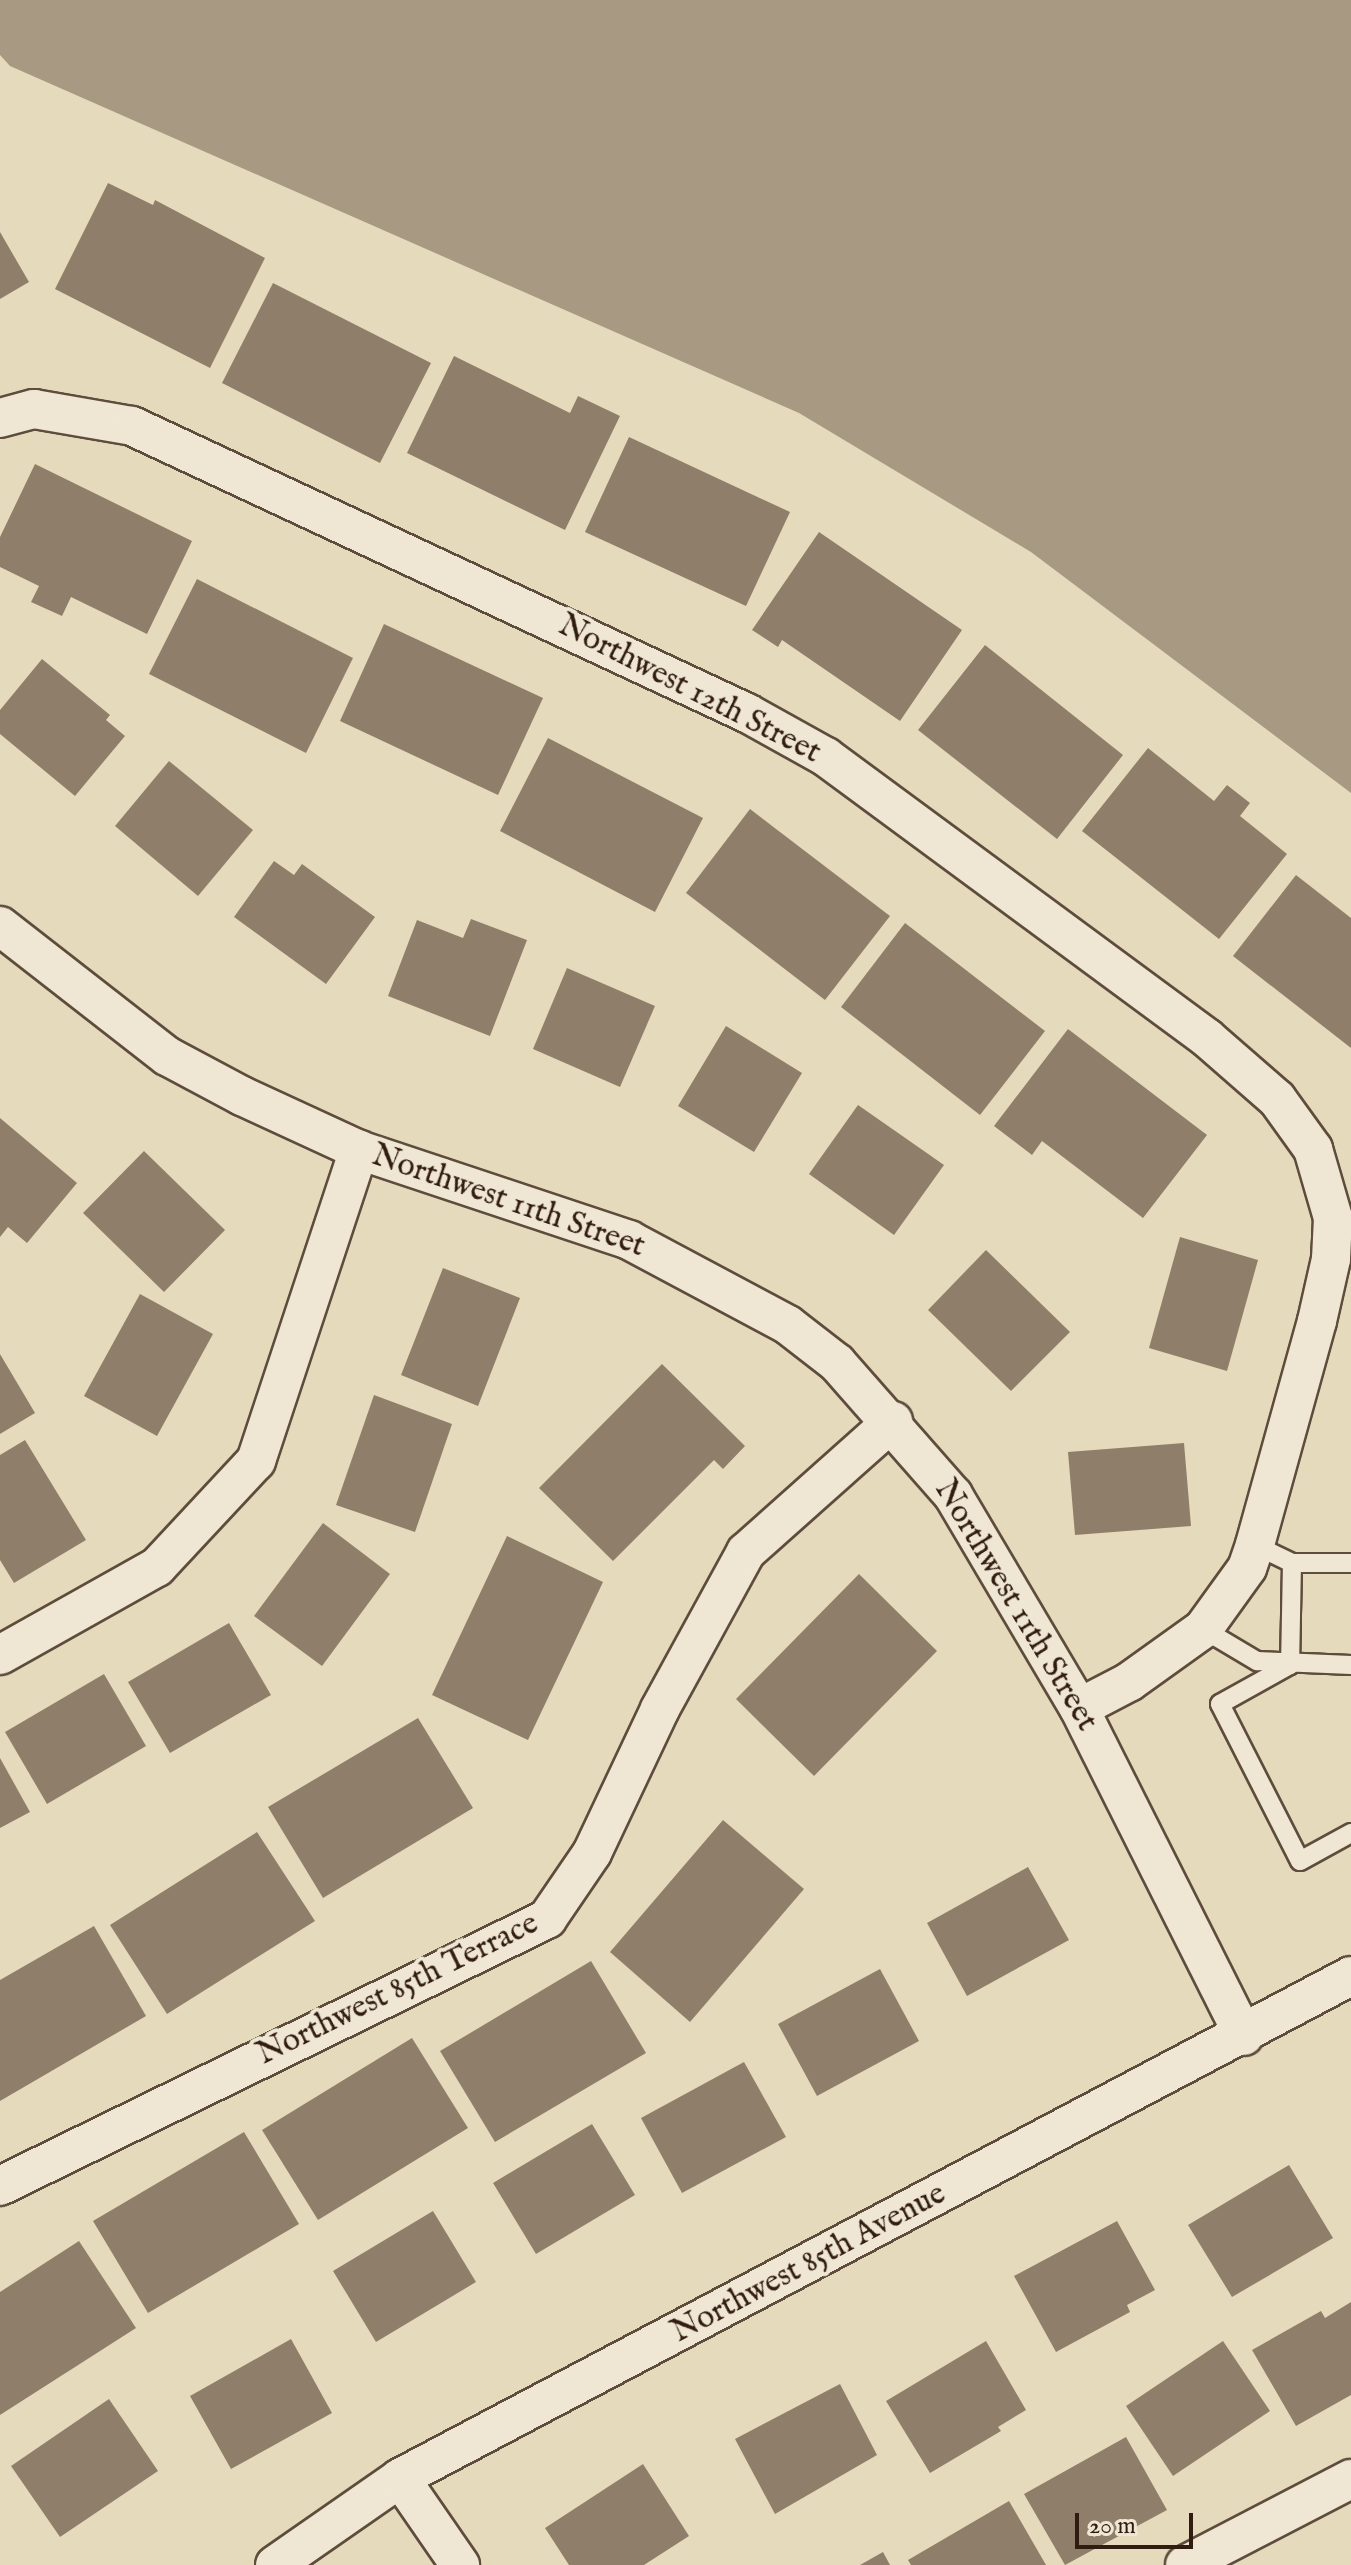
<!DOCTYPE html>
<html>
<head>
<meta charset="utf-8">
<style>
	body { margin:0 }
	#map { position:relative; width:1351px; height:2565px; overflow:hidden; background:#e6dabc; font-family:"IM FELL English",serif }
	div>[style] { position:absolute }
	.water>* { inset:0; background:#a89982 }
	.building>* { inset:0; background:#8f7f6a }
	.roads { filter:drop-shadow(2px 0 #5e4c3c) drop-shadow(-2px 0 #5e4c3c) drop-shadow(0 2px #5e4c3c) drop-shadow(0 -2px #5e4c3c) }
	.lane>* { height:18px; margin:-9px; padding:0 9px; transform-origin:9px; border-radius:9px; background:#efe7d3 }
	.street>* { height:38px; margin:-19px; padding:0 19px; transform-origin:19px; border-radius:19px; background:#efe7d3 }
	span { translate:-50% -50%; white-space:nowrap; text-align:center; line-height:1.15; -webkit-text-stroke:8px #efe7d3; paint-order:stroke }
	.street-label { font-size:32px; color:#311c11 }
	.scale { position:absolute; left:1075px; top:2513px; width:118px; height:36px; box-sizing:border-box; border:4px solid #311c11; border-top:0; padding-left:10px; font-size:24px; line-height:28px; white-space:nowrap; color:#311c11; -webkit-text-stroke:6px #efe7d3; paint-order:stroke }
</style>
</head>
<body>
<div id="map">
	<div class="water">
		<i style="clip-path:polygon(0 0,1351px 0,1351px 793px,1031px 552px,799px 413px,10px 66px,0 55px)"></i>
	</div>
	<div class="building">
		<i style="clip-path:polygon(108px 183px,153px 205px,155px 200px,265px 258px,210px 368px,55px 289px)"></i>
		<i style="clip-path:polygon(0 232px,29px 282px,0 299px)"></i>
		<i style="clip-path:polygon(273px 283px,431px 363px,380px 463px,222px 383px)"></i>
		<i style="clip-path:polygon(454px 356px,570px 413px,578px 396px,620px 416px,565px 530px,407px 453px)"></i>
		<i style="clip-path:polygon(629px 437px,790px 512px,746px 606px,585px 532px)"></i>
		<i style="clip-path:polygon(35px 464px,192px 541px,147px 634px,71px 597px,62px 616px,31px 602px,39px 586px,0 567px,0 537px)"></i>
		<i style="clip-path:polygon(819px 532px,962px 630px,900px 721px,782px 640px,778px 647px,752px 630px)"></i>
		<i style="clip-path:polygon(197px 579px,353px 658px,306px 753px,149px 674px)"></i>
		<i style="clip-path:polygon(384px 624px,543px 698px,498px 795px,340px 721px)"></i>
		<i style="clip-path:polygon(985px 645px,1123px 755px,1057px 839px,918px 730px)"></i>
		<i style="clip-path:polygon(42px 659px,110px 715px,106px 720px,125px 736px,75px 796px,0 734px,0 710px)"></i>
		<i style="clip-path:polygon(548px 738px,703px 818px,655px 912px,500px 831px)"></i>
		<i style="clip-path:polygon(1148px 748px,1214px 801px,1227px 785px,1250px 803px,1240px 816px,1287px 854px,1219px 939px,1082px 831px)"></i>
		<i style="clip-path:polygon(169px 761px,253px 830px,198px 896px,115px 826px)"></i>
		<i style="clip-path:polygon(750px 809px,890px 916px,825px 1000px,686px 893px)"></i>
		<i style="clip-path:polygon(274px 861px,294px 875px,302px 864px,375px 917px,326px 984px,234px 917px)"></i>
		<i style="clip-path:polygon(1296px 875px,1351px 918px,1351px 1048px,1233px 956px)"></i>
		<i style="clip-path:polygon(471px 919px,527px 940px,490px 1036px,388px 996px,417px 920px,463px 938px)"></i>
		<i style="clip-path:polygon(905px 923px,1045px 1031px,980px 1115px,841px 1007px)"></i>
		<i style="clip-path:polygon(567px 968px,655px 1006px,620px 1087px,533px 1049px)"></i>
		<i style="clip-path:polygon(726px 1026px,802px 1073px,754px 1152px,678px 1106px)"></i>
		<i style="clip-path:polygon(1068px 1029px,1207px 1135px,1143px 1218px,1042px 1141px,1032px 1155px,994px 1126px)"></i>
		<i style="clip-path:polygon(858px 1105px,944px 1165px,894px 1235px,809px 1174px)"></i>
		<i style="clip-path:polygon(0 1118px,77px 1183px,27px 1243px,8px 1227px,0 1237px)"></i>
		<i style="clip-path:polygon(144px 1151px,225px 1230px,164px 1292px,83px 1213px)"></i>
		<i style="clip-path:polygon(1180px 1237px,1258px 1260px,1227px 1371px,1149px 1348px)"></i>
		<i style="clip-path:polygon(986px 1250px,1070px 1332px,1011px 1391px,928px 1310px)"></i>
		<i style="clip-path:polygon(443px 1268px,520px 1298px,478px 1406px,401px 1375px)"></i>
		<i style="clip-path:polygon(140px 1294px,213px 1334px,157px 1436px,84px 1396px)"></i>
		<i style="clip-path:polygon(0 1354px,35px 1413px,0 1434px)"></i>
		<i style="clip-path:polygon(662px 1364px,745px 1446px,723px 1469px,714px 1460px,613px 1561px,539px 1488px)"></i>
		<i style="clip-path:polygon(374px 1395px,452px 1424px,415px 1532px,336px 1505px)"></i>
		<i style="clip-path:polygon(25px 1440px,86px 1540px,14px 1583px,0 1560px,0 1455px)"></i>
		<i style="clip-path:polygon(1184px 1443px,1191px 1526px,1075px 1535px,1068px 1452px)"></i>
		<i style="clip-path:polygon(323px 1523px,390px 1574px,322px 1666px,254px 1616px)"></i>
		<i style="clip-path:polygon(507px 1536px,603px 1582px,528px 1740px,432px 1695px)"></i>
		<i style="clip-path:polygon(859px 1574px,937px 1651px,814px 1776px,736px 1699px)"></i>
		<i style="clip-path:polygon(229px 1623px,271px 1695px,170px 1753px,128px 1682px)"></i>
		<i style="clip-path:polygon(104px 1674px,146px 1746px,47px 1804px,5px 1732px)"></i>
		<i style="clip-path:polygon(418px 1718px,473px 1808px,323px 1898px,268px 1807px)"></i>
		<i style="clip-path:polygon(0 1758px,30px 1812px,0 1828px)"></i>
		<i style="clip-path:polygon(723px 1820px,804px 1889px,690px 2022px,610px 1952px)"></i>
		<i style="clip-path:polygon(257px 1832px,315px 1921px,167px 2014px,110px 1925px)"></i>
		<i style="clip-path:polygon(1028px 1867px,1069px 1940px,967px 1996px,927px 1923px)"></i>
		<i style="clip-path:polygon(94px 1926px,146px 2016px,0 2101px,0 1980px)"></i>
		<i style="clip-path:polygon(591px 1961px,646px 2053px,495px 2142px,440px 2051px)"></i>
		<i style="clip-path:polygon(880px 1969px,919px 2041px,817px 2096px,778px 2024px)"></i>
		<i style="clip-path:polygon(412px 2038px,468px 2128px,318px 2220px,262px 2130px)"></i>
		<i style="clip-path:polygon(744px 2062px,786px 2137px,682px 2193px,641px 2118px)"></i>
		<i style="clip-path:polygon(592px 2124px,635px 2195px,536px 2254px,493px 2183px)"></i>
		<i style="clip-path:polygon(244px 2132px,299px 2224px,148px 2313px,93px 2221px)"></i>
		<i style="clip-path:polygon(1289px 2165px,1333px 2238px,1232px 2297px,1188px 2225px)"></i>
		<i style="clip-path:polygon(433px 2211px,476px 2282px,376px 2342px,333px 2271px)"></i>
		<i style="clip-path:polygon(1117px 2221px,1155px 2290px,1127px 2305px,1130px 2312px,1056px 2352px,1014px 2276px)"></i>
		<i style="clip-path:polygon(79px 2241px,136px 2328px,0 2415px,0 2292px)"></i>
		<i style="clip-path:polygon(1351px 2302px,1351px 2395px,1296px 2426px,1252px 2350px,1321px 2311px,1325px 2318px)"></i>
		<i style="clip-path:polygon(291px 2339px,332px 2413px,231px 2469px,190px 2396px)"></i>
		<i style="clip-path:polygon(986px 2341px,1026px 2410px,998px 2427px,1001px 2431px,930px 2473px,886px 2401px)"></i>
		<i style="clip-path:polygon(1223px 2341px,1270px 2411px,1173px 2476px,1126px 2406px)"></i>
		<i style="clip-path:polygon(840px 2384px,877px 2455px,775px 2514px,735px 2439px)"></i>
		<i style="clip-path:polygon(109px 2399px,158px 2471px,60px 2537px,11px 2466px)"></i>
		<i style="clip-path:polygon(1126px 2437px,1167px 2510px,1065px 2565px,1024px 2494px)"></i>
		<i style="clip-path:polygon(643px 2464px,689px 2536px,644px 2565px,569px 2565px,545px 2528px)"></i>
		<i style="clip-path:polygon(1009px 2501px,1046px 2565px,911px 2565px,908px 2560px)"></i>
		<i style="clip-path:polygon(883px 2552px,890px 2565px,860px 2565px)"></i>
	</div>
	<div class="roads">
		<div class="lane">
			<i style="left:1255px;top:1545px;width:41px;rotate:25.9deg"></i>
			<i style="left:1292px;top:1563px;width:59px"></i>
			<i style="left:1292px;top:1563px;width:102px;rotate:91.1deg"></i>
			<i style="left:1290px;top:1665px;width:80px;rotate:150.9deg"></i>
			<i style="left:1220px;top:1704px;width:176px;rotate:63deg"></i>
			<i style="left:1300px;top:1861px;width:58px;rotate:-28.8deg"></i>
			<i style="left:1203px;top:1629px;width:63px;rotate:30.7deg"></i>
			<i style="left:1257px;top:1661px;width:94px;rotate:2.4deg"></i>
		</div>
		<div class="street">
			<i style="left:0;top:418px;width:35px;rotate:-15deg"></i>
			<i style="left:34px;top:409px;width:99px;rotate:9.8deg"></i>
			<i style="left:132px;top:426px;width:679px;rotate:25.02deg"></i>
			<i style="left:747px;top:713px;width:90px;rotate:29.1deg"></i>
			<i style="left:826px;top:757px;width:473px;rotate:36.4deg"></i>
			<i style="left:1207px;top:1038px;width:93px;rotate:41.1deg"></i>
			<i style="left:1277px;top:1099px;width:62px;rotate:54.2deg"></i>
			<i style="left:1313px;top:1149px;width:72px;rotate:73.8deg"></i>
			<i style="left:1333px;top:1218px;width:41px;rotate:92.8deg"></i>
			<i style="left:1331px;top:1259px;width:64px;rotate:102.7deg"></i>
			<i style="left:1317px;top:1321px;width:232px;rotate:105.5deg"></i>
			<i style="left:1255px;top:1545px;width:24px;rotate:109deg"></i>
			<i style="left:1247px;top:1568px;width:75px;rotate:125.8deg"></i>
			<i style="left:1203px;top:1629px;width:91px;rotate:144.4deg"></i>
			<i style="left:1129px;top:1682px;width:56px;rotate:152.5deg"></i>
			<i style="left:0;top:926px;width:212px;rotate:37.9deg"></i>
			<i style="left:167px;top:1056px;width:85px;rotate:28.1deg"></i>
			<i style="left:242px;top:1096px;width:129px;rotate:24.8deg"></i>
			<i style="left:359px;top:1150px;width:285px;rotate:18.4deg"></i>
			<i style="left:629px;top:1240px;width:180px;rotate:28.1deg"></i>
			<i style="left:788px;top:1325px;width:62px;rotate:37.8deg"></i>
			<i style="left:837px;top:1363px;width:176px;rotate:48.7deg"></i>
			<i style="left:953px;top:1495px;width:247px;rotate:59.4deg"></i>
			<i style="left:1079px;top:1708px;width:367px;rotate:63.3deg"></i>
			<i style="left:0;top:1655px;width:180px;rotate:-29.3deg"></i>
			<i style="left:157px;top:1567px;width:145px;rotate:-47deg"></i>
			<i style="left:256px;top:1461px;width:328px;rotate:-71.7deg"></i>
			<i style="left:0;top:2186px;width:609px;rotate:-26.02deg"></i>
			<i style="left:547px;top:1919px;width:80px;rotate:-55.7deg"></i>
			<i style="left:592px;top:1853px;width:159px;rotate:-64.7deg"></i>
			<i style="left:660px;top:1709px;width:179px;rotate:-61.3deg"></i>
			<i style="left:746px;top:1552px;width:197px;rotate:-41.7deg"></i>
			<i style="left:400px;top:2478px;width:106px;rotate:55.4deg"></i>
			<i style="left:275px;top:2565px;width:152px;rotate:-34.8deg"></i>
			<i style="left:400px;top:2478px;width:1075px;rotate:-27.83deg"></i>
			<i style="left:1185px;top:2565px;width:187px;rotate:-27.4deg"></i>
		</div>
	</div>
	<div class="street-label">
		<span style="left:689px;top:690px;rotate:27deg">Northwest 12th Street</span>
		<span style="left:508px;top:1202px;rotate:19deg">Northwest 11th Street</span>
		<span style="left:1015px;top:1606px;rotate:59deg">Northwest 11th Street</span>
		<span style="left:398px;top:1990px;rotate:-26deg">Northwest 85th Terrace</span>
		<span style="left:809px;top:2264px;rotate:-28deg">Northwest 85th Avenue</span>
	</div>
	<div class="scale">20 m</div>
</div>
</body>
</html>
